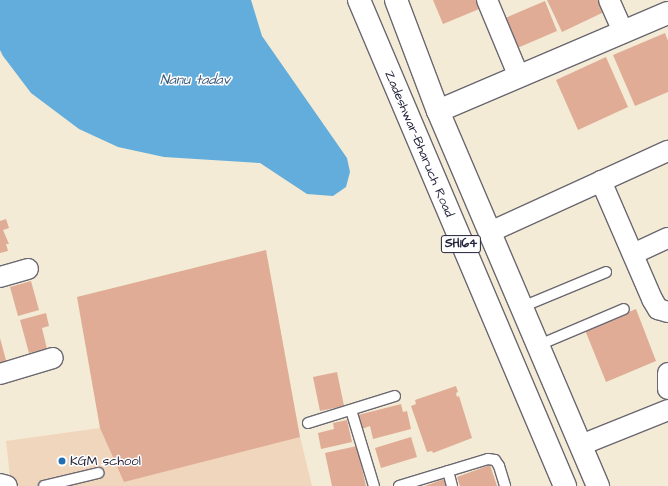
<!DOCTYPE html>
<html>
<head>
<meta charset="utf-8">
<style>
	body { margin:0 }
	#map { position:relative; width:668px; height:486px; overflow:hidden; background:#f3ebd5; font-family:"Architects Daughter",sans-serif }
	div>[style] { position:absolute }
	.built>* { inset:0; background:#f0d6bc }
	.water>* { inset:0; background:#62addb }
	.building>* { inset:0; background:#e0ac95 }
	.roads { filter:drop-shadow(1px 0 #6b6871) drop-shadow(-1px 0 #6b6871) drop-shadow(0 1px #6b6871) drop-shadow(0 -1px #6b6871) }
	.lane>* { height:10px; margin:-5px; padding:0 5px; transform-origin:5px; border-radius:5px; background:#fff }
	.street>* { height:20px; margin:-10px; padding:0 10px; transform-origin:10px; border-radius:10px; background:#fff }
	.secondary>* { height:22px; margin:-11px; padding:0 11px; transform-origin:11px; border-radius:11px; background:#fff }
	.primary>* { height:22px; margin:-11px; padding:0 11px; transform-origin:11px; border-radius:11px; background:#fff }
	.dots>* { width:11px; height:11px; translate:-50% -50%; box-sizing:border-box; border:2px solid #fff; border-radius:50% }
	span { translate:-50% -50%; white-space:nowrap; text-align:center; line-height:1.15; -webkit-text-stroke:3px #fff; paint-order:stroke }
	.shield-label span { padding:1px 3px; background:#fff; border:1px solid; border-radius:3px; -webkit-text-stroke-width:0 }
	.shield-label { font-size:12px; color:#22223b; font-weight:700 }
	.street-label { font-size:13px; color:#22223b }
	.poi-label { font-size:13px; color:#22223b }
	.left { translate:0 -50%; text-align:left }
	.water-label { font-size:14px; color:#3c5a7b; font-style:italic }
</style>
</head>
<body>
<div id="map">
	<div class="built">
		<i style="clip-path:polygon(100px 428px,300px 437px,312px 486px,11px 486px,6px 441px)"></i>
	</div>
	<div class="water">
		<i style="clip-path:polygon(0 0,251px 0,262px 36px,347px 158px,350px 172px,346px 187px,333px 196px,307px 194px,260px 163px,164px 157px,118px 147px,79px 129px,31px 93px,3px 56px,0 50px)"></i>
	</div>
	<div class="building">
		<i style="clip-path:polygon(433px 0,481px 0,484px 7px,443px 24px)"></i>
		<i style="clip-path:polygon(547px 0,598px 0,604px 12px,562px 32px)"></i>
		<i style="clip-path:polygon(545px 1px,557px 31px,515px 49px,503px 19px)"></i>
		<i style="clip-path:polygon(665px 33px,668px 41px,668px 92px,635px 106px,613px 55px)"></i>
		<i style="clip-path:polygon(606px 57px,628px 107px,578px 130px,556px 80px)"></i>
		<i style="clip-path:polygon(6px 219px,9px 228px,3px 230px,9px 244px,6px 244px,8px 251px,0 253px,0 221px)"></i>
		<i style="clip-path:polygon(266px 250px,300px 437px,124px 482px,100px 428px,77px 297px)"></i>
		<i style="clip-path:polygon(31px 281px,39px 310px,18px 316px,10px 287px)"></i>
		<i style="clip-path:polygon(636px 309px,656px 361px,606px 382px,585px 330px)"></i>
		<i style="clip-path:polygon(46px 313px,49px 326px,42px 328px,47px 349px,29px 353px,20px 320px)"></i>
		<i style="clip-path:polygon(0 338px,7px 364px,0 366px)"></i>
		<i style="clip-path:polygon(337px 372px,344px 406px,320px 411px,313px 377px)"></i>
		<i style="clip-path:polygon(456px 386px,458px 392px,456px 393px,457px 397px,459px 396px,472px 438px,433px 453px,432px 451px,427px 452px,411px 406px,416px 404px,415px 400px)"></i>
		<i style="clip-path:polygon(401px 404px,403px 412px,407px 411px,411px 429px,373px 439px,370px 426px,362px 429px,358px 415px)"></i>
		<i style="clip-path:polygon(347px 420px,352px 442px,321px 449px,318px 433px,334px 429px,333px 423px)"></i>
		<i style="clip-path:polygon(411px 437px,417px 457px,381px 468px,375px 448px)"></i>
		<i style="clip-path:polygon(357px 446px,366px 486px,332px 486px,325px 453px)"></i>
		<i style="clip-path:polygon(490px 465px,497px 486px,460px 486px,457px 477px)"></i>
		<i style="clip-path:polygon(444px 479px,446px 486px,425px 486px)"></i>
	</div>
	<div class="roads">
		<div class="lane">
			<i style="left:522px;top:307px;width:91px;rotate:-22.6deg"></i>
			<i style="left:539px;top:345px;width:92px;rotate:-23deg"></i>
			<i style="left:351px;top:410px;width:79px;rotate:73.2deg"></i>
			<i style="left:308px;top:423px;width:91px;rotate:-17.2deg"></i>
			<i style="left:448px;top:471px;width:16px;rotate:75deg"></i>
			<i style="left:44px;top:486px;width:56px;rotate:-13.5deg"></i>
			<i style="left:399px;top:486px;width:93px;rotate:-16.9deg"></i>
			<i style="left:488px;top:459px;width:7px;rotate:8deg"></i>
			<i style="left:495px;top:460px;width:7px;rotate:56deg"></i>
			<i style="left:499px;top:466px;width:21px;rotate:73deg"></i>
		</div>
		<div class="street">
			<i style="left:487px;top:0;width:83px;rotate:67.4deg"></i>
			<i style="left:609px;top:0;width:35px;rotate:66deg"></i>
			<i style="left:601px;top:181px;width:129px;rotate:66.6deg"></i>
			<i style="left:652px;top:299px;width:12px;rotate:59deg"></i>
			<i style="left:658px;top:309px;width:10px;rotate:17deg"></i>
			<i style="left:490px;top:232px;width:196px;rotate:-24.5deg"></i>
			<i style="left:633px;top:254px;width:38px;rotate:-25deg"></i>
			<i style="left:0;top:277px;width:29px;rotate:-16deg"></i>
			<i style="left:668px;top:373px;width:16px;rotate:90deg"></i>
			<i style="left:0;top:374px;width:55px;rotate:-16.8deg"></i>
			<i style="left:581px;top:445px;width:94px;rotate:-21.9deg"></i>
			<i style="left:0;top:484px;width:7px;rotate:16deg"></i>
		</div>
		<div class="secondary">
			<i style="left:438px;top:111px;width:250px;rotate:-23.1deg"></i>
		</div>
		<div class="primary">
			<i style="left:359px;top:0;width:528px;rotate:67.03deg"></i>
			<i style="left:396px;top:0;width:119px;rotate:69.3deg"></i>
			<i style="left:438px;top:111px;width:408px;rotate:66.9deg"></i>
		</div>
	</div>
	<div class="dots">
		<i style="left:62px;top:461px;background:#1f6fb2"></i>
	</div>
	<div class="shield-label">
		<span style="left:461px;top:244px">SH164</span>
	</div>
	<div class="street-label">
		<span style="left:419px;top:144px;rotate:67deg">Zadeshwar-Bharuch Road</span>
	</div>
	<div class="poi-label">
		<span class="left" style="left:70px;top:461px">KGM school</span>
	</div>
	<div class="water-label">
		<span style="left:195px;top:80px">Nanu tadav</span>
	</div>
</div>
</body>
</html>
